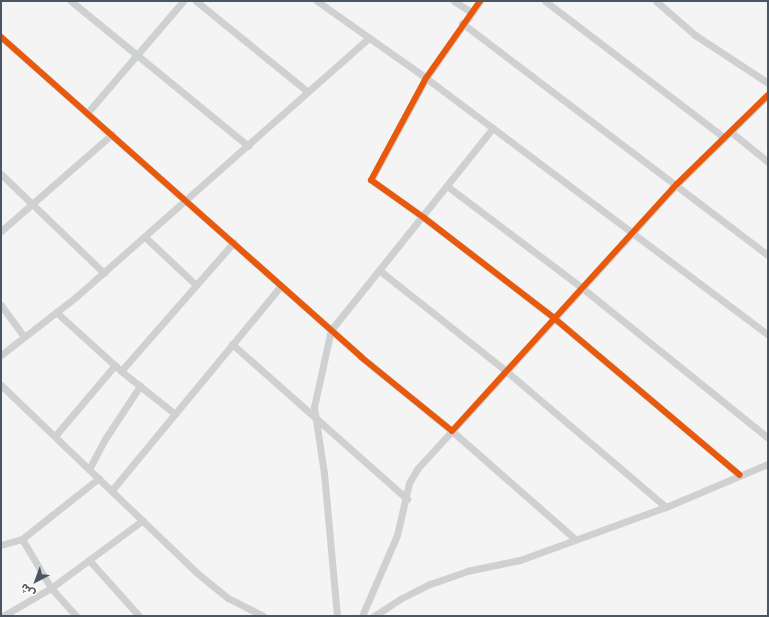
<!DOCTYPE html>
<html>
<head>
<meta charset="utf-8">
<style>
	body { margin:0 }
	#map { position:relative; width:769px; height:617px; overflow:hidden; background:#f4f4f4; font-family:"Varela Round","Noto Sans Arabic",sans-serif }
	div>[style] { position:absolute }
	.street>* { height:7px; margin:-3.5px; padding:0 3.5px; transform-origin:3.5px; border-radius:3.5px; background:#ced0d2 }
	.cycleway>* { height:6px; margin:-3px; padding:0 3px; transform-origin:3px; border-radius:3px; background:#e8590c }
	span { translate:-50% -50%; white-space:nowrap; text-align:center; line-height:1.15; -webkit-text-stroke:3.5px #fff; paint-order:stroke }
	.frame { position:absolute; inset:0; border:2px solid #4a5661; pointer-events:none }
	.north { position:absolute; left:16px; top:561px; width:40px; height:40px; -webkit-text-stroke:3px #fff; paint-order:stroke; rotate:221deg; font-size:11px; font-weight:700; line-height:16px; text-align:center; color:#4a5661 }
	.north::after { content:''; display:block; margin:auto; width:14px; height:18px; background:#4a5661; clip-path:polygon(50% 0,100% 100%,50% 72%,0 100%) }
</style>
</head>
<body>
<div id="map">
	<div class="street">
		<i style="left:71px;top:1px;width:229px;rotate:39.3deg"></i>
		<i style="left:196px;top:1px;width:144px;rotate:39.1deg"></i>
		<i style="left:317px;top:1px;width:133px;rotate:35.2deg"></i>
		<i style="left:426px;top:78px;width:428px;rotate:36.9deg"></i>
		<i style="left:454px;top:1px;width:20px;rotate:33deg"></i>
		<i style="left:480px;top:1px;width:94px;rotate:125deg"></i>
		<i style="left:426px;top:78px;width:116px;rotate:118.3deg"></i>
		<i style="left:371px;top:180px;width:64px;rotate:35.4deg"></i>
		<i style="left:423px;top:217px;width:165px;rotate:37.6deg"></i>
		<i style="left:554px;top:318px;width:243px;rotate:40.2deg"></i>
		<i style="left:545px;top:1px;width:226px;rotate:37.3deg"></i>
		<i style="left:656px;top:1px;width:52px;rotate:41.1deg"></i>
		<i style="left:695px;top:35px;width:87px;rotate:33.3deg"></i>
		<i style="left:462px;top:23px;width:384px;rotate:37.2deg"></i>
		<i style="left:1px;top:37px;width:482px;rotate:41.6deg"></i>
		<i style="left:361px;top:357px;width:117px;rotate:39.1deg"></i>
		<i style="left:452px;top:431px;width:334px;rotate:-47.7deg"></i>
		<i style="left:677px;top:184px;width:127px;rotate:-44.4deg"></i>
		<i style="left:88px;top:112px;width:146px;rotate:-49.4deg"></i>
		<i style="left:731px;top:132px;width:48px;rotate:39deg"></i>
		<i style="left:1px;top:174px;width:143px;rotate:43.9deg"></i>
		<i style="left:447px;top:186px;width:168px;rotate:37deg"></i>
		<i style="left:581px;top:287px;width:240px;rotate:38.9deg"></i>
		<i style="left:1px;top:231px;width:147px;rotate:-41.1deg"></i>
		<i style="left:145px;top:237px;width:70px;rotate:43.3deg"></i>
		<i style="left:379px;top:270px;width:162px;rotate:38.5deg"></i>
		<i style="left:506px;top:371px;width:210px;rotate:40.4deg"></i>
		<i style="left:1px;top:305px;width:39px;rotate:54deg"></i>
		<i style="left:56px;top:312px;width:88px;rotate:42.2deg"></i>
		<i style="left:121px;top:371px;width:69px;rotate:38.5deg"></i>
		<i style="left:232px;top:344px;width:234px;rotate:41.5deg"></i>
		<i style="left:1px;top:355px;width:96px;rotate:-37.8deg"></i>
		<i style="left:77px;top:296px;width:387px;rotate:-41.5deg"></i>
		<i style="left:121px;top:371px;width:171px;rotate:-48.8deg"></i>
		<i style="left:1px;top:385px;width:272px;rotate:43.8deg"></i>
		<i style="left:197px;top:573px;width:40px;rotate:39deg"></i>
		<i style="left:228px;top:598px;width:39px;rotate:27deg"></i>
		<i style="left:55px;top:436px;width:93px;rotate:-49.8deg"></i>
		<i style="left:89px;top:469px;width:34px;rotate:-62deg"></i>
		<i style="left:105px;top:439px;width:64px;rotate:-56.6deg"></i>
		<i style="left:112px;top:490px;width:265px;rotate:-50.4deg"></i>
		<i style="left:22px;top:539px;width:57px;rotate:59.4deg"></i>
		<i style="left:51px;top:588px;width:38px;rotate:48deg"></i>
		<i style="left:1px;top:545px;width:22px;rotate:-16deg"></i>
		<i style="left:22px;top:539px;width:98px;rotate:-38.4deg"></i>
		<i style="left:89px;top:560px;width:75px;rotate:48.2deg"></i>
		<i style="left:3px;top:616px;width:56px;rotate:-30.3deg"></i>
		<i style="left:51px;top:588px;width:114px;rotate:-36.5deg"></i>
		<i style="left:337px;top:616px;width:144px;rotate:-95.2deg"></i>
		<i style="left:324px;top:473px;width:67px;rotate:-98.6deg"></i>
		<i style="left:314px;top:407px;width:79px;rotate:-77.6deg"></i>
		<i style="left:331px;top:330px;width:259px;rotate:-51.3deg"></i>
		<i style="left:362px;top:616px;width:88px;rotate:-66.6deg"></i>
		<i style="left:397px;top:535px;width:53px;rotate:-77deg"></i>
		<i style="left:409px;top:483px;width:16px;rotate:-60deg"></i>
		<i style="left:417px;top:469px;width:52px;rotate:-47.4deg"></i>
		<i style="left:452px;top:431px;width:164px;rotate:41.3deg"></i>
		<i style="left:374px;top:616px;width:31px;rotate:-33deg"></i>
		<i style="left:400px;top:599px;width:34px;rotate:-27deg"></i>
		<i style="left:430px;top:584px;width:39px;rotate:-19deg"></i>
		<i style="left:467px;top:571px;width:54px;rotate:-11.7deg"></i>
		<i style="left:520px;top:560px;width:155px;rotate:-20deg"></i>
		<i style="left:666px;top:507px;width:111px;rotate:-22.9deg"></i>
	</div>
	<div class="cycleway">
		<i style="left:480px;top:1px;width:94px;rotate:125deg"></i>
		<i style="left:426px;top:78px;width:116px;rotate:118.3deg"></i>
		<i style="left:371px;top:180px;width:64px;rotate:35.4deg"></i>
		<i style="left:423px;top:217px;width:165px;rotate:37.6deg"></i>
		<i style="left:554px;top:318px;width:243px;rotate:40.2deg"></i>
		<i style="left:1px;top:37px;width:482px;rotate:41.6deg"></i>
		<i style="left:361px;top:357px;width:117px;rotate:39.1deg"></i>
		<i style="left:452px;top:431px;width:334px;rotate:-47.7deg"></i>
		<i style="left:677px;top:184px;width:127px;rotate:-44.4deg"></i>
	</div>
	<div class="frame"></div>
	<div class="north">ش</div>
</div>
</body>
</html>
